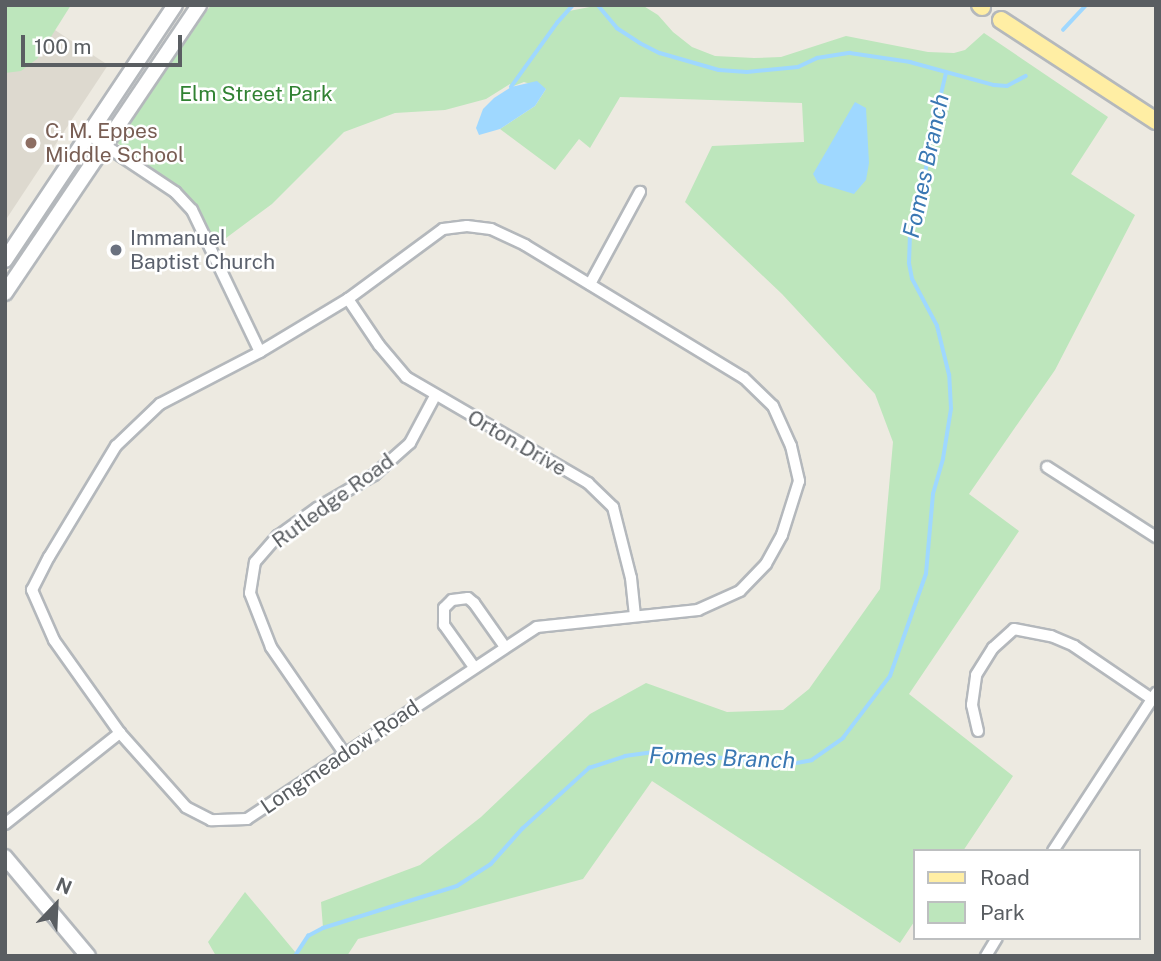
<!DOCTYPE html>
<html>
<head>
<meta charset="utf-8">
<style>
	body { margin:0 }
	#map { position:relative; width:1161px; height:961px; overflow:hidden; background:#edeae1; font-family:"Public Sans",sans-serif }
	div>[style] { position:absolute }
	.education>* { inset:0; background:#ddd9cf }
	.green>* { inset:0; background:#bde6bc }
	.water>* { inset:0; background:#9fd8ff }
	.stream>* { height:3.5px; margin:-1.75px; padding:0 1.75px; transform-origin:1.75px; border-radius:1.75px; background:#9fd8ff }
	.roads { filter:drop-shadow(2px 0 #b4b8bc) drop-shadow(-2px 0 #b4b8bc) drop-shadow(0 2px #b4b8bc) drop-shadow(0 -2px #b4b8bc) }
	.street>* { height:10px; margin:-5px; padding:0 5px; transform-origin:5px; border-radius:5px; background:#fff }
	.secondary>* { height:14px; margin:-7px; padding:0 7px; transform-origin:7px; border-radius:7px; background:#fff }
	.primary>* { height:16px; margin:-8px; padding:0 8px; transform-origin:8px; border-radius:8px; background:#ffeea4 }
	.dots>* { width:19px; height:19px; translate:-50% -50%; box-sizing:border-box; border:4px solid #fff; border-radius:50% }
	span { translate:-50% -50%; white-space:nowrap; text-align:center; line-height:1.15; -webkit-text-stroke:5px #fff; paint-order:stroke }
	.park-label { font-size:21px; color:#318233 }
	.education-label { font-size:21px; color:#785e54 }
	.left { translate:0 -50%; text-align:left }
	.worship-label { font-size:21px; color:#5b616d }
	.street-label { font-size:21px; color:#5a5e62 }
	.water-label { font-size:23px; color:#3a78b3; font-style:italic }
	.frame { position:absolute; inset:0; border:7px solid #5a5e62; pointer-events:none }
	.legend { position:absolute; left:913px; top:849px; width:228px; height:91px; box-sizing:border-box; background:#fff; border:2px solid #bdbfc0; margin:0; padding:9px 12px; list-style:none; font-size:21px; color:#5a5e62 }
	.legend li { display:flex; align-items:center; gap:14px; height:35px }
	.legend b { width:35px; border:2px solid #bdbfc0 }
	.north { position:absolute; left:21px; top:870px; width:70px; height:70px; -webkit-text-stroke:5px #fff; paint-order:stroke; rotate:23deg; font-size:19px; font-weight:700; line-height:28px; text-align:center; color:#5a5e62 }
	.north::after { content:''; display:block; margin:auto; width:24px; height:32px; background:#5a5e62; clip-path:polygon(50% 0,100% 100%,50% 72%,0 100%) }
	.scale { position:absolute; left:21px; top:35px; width:161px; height:32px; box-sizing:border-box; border:4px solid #5a5e62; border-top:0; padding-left:9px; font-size:21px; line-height:24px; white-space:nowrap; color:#5a5e62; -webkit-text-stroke:5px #fff; paint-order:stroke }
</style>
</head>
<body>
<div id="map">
	<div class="education">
		<i style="clip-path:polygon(5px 5px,17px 5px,108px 65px,5px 221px)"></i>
	</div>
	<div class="green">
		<i style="clip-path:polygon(5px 5px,71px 5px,37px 59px,21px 71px,5px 73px)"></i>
		<i style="clip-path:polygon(211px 5px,573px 5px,569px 11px,600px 5px,642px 5px,658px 15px,673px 32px,692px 47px,715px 56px,754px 58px,781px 57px,846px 36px,928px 52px,954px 53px,965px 50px,984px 33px,1108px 117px,1071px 174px,1135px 215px,1055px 370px,969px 494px,1019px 531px,909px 694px,1013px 776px,963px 851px,914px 851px,914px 922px,900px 943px,652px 781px,583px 879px,358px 939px,347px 956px,216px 956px,208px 942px,245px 892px,296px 953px,308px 936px,323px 928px,321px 902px,420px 865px,481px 817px,590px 714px,646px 683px,727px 712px,783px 710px,809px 689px,880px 589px,893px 442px,875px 394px,782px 294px,685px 202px,712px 146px,804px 142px,802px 103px,620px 97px,590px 148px,579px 139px,555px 170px,500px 129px,535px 106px,546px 89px,524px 82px,511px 87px,510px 84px,486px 99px,445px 110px,395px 113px,344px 132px,272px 204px,218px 244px,187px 194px,116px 142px)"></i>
	</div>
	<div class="water">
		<i style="clip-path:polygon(537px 81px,546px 89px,535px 106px,500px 129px,479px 135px,476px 128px,483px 109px,494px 98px,511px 87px)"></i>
		<i style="clip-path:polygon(855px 102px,866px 108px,869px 163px,866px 180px,854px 194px,818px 183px,813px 174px)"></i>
	</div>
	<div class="stream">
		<i style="left:598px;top:5px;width:30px;rotate:50deg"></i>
		<i style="left:617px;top:28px;width:27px;rotate:33deg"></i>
		<i style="left:640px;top:43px;width:22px;rotate:27deg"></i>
		<i style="left:660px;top:53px;width:61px;rotate:16.1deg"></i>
		<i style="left:719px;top:70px;width:28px;rotate:4deg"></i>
		<i style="left:747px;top:72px;width:51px;rotate:-5.6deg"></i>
		<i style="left:798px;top:67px;width:21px;rotate:-25deg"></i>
		<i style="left:817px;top:58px;width:33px;rotate:-9deg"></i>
		<i style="left:850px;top:53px;width:61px;rotate:8.5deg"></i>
		<i style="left:910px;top:62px;width:87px;rotate:15.3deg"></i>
		<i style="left:994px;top:85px;width:13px;rotate:4deg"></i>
		<i style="left:1007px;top:86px;width:21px;rotate:-28deg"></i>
		<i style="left:1063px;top:30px;width:34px;rotate:-47deg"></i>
		<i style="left:511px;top:87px;width:79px;rotate:-54.3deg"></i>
		<i style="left:557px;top:23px;width:24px;rotate:-48deg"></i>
		<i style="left:295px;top:956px;width:24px;rotate:-57deg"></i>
		<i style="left:308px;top:936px;width:17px;rotate:-28deg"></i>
		<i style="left:323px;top:928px;width:140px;rotate:-17.4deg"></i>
		<i style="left:457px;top:886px;width:40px;rotate:-32.9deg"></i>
		<i style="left:491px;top:864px;width:47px;rotate:-48.5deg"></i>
		<i style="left:522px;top:829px;width:91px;rotate:-42.3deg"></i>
		<i style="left:589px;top:768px;width:38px;rotate:-18deg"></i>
		<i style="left:625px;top:756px;width:34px;rotate:-8deg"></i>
		<i style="left:659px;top:751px;width:127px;rotate:6.3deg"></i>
		<i style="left:785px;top:765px;width:27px;rotate:-10deg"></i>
		<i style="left:812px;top:760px;width:38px;rotate:-35deg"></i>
		<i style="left:843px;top:738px;width:78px;rotate:-52.8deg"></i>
		<i style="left:890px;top:676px;width:108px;rotate:-70.6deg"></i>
		<i style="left:926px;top:574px;width:80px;rotate:-85deg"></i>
		<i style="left:933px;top:494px;width:36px;rotate:-74deg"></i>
		<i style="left:943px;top:459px;width:51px;rotate:-80.9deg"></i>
		<i style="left:951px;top:409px;width:34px;rotate:-93deg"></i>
		<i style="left:949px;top:375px;width:50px;rotate:-103.8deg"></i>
		<i style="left:937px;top:326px;width:53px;rotate:-118deg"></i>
		<i style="left:912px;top:279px;width:16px;rotate:-101deg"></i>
		<i style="left:909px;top:263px;width:29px;rotate:-88deg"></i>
		<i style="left:910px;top:234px;width:35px;rotate:-72deg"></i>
		<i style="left:921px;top:201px;width:66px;rotate:-81.3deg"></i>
		<i style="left:931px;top:136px;width:65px;rotate:-76.6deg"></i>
	</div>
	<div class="roads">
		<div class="street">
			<i style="left:88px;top:134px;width:105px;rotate:33.7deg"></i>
			<i style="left:175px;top:192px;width:25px;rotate:47deg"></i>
			<i style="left:192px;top:210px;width:157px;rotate:64.4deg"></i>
			<i style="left:467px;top:226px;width:24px;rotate:7deg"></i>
			<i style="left:491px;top:229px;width:38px;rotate:25deg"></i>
			<i style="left:525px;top:245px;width:256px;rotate:31.3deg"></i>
			<i style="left:744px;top:378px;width:40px;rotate:44deg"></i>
			<i style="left:773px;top:406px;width:44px;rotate:65.8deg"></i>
			<i style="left:791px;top:446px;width:36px;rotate:77deg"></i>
			<i style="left:799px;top:481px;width:57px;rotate:107.5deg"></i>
			<i style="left:782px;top:535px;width:33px;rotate:119deg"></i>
			<i style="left:766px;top:564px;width:37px;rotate:134deg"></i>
			<i style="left:740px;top:591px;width:46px;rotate:155.7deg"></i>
			<i style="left:698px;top:610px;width:162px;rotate:174deg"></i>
			<i style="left:537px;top:627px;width:348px;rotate:146.5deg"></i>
			<i style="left:247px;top:819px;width:36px;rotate:178deg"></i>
			<i style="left:211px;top:820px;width:28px;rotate:-153deg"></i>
			<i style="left:186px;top:807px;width:99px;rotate:-131.7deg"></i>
			<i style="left:120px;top:733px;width:114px;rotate:-125.4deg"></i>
			<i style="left:54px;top:640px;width:55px;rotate:-113.7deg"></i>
			<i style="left:32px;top:590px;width:37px;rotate:-63deg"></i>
			<i style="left:49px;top:557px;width:130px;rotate:-58.9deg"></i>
			<i style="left:116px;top:446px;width:61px;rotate:-43.7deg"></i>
			<i style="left:160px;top:404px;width:113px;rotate:-27.5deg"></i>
			<i style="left:260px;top:352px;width:103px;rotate:-31.1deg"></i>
			<i style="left:348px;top:299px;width:118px;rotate:-36.4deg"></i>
			<i style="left:443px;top:229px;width:24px;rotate:-7deg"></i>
			<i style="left:590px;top:284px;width:105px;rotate:-61.5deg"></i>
			<i style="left:348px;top:299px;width:55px;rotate:56deg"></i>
			<i style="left:379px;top:345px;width:42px;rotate:49.8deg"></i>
			<i style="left:406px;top:377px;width:211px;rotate:30.2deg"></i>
			<i style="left:588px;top:483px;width:35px;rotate:44deg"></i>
			<i style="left:613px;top:507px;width:73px;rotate:75.8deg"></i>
			<i style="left:631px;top:578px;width:37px;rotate:84deg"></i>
			<i style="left:1047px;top:467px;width:130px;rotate:32.7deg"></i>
			<i style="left:474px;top:667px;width:52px;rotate:-125.5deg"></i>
			<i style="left:444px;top:625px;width:17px;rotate:-90deg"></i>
			<i style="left:444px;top:608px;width:11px;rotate:-45deg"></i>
			<i style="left:452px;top:600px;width:16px;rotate:-7deg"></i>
			<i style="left:468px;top:598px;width:8px;rotate:40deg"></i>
			<i style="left:474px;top:603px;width:54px;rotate:54.8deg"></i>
			<i style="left:978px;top:731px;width:27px;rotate:-103deg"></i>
			<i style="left:972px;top:705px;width:30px;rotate:-82deg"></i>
			<i style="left:976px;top:675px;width:32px;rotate:-58deg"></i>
			<i style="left:993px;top:648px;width:28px;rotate:-42deg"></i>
			<i style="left:1014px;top:629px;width:38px;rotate:11deg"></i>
			<i style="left:1051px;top:636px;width:25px;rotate:23deg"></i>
			<i style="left:1074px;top:646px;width:94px;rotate:34.2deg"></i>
			<i style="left:344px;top:753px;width:129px;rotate:-124.6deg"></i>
			<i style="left:271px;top:647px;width:58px;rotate:-111.3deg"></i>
			<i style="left:250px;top:593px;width:31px;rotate:-81deg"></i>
			<i style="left:255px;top:562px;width:35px;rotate:-49deg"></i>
			<i style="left:278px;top:536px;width:48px;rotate:-35.7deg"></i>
			<i style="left:317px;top:508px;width:66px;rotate:-30.1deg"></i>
			<i style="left:374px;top:475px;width:48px;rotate:-41.6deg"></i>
			<i style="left:410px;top:443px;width:53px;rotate:-62deg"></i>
			<i style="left:5px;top:824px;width:147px;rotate:-38.4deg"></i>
			<i style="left:1053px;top:851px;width:189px;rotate:-56.9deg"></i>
			<i style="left:986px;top:956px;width:21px;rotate:-59deg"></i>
		</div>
		<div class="secondary">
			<i style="left:5px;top:260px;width:306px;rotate:-56.3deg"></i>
			<i style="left:5px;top:293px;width:347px;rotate:-56deg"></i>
			<i style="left:5px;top:857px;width:129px;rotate:50deg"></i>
		</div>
		<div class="primary">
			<i style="left:980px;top:5px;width:3px;rotate:45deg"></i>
			<i style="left:1001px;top:20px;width:185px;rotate:33.1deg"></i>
		</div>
	</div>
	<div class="dots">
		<i style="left:31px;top:143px;background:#8d6e63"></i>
		<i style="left:116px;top:250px;background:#6b7280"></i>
	</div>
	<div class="park-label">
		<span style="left:256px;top:94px">Elm Street Park</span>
	</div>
	<div class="education-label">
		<span class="left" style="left:45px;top:143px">C. M. Eppes<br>Middle School</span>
	</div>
	<div class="worship-label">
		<span class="left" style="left:130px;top:250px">Immanuel<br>Baptist Church</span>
	</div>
	<div class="street-label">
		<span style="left:517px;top:443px;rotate:30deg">Orton Drive</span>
		<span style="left:333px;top:501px;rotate:-36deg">Rutledge Road</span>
		<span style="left:340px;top:757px;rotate:-34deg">Longmeadow Road</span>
	</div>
	<div class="water-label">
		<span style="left:926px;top:166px;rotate:-78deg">Fomes Branch</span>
		<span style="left:722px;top:758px;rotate:2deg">Fomes Branch</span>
	</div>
	<div class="frame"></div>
	<ul class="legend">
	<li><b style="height:9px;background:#ffeea4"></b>Road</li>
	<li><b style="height:19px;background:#bde6bc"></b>Park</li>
	</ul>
	<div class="north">N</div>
	<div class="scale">100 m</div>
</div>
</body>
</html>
